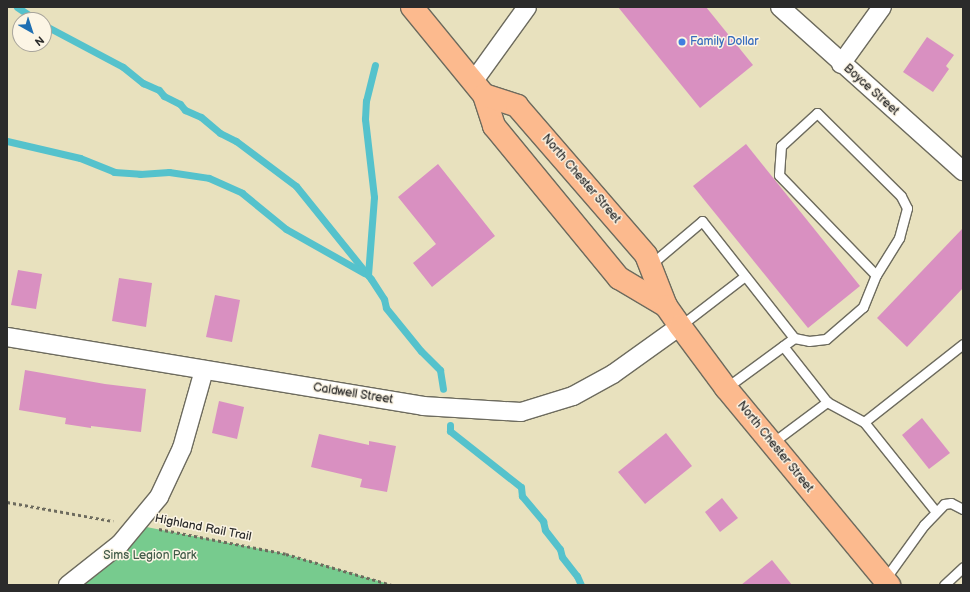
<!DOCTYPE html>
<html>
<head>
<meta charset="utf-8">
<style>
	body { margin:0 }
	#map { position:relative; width:970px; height:592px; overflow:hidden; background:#e8e1be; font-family:"Balsamiq Sans",sans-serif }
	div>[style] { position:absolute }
	.green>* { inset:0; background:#77cb8e }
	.stream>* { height:7px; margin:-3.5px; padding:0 3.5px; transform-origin:3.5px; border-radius:3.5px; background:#55c2cc }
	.building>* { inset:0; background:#d990c1 }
	.path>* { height:2.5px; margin-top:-1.25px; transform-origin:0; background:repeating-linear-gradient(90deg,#6d6b5e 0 3px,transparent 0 6px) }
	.roads { filter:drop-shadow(1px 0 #6d6b5e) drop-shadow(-1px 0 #6d6b5e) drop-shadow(0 1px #6d6b5e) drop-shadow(0 -1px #6d6b5e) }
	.lane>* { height:9px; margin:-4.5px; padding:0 4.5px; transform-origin:4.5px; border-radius:4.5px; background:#fff }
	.street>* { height:18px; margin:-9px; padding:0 9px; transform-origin:9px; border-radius:9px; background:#fff }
	.primary>* { height:22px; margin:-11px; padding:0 11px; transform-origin:11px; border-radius:11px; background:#fcba8e }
	.dots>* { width:11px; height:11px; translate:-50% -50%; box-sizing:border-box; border:2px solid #fcf5e5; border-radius:50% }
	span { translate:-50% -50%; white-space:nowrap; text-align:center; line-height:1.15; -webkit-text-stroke:3px #fcf5e5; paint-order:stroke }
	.shop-label { font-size:12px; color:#366cbe }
	.left { translate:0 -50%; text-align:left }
	.street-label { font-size:12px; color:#2b2b2b }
	.park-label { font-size:12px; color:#425b49 }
	.frame { position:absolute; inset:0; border:8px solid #2b2b2b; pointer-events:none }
	.north { position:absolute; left:12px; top:12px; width:40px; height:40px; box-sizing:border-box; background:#fcf5e5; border:1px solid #a8a49b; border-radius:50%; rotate:141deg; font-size:11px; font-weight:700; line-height:16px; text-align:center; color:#2b2b2b }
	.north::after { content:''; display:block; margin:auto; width:14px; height:18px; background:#1f6fb2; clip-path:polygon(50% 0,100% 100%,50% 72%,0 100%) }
</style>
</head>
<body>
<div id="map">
	<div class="green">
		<i style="clip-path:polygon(136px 525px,286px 554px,392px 585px,68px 585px)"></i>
	</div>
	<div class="stream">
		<i style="left:17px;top:7px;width:23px;rotate:34deg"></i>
		<i style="left:44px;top:25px;width:89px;rotate:28deg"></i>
		<i style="left:123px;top:67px;width:26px;rotate:39deg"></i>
		<i style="left:143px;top:83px;width:17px;rotate:24deg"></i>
		<i style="left:159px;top:90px;width:8px;rotate:50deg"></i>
		<i style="left:164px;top:96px;width:18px;rotate:27deg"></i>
		<i style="left:180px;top:104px;width:8px;rotate:50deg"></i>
		<i style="left:185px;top:110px;width:17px;rotate:24deg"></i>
		<i style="left:201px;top:117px;width:25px;rotate:40deg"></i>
		<i style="left:220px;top:133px;width:18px;rotate:27deg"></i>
		<i style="left:236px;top:141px;width:75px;rotate:36.9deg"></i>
		<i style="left:296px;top:186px;width:119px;rotate:51.1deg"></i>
		<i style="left:371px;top:279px;width:24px;rotate:57deg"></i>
		<i style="left:384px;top:299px;width:9px;rotate:77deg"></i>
		<i style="left:386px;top:308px;width:55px;rotate:50.9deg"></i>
		<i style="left:421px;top:351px;width:27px;rotate:45deg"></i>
		<i style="left:440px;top:370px;width:19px;rotate:81deg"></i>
		<i style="left:7px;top:141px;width:75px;rotate:13.1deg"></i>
		<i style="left:80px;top:158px;width:37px;rotate:22deg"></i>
		<i style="left:114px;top:172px;width:26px;rotate:4deg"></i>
		<i style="left:140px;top:174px;width:29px;rotate:-4deg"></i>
		<i style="left:169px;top:172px;width:40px;rotate:8.5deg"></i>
		<i style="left:209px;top:178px;width:36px;rotate:24deg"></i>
		<i style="left:242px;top:193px;width:57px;rotate:39.3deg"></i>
		<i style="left:286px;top:229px;width:90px;rotate:29.4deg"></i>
		<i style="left:368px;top:275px;width:78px;rotate:-85.6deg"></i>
		<i style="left:374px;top:197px;width:79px;rotate:-96.6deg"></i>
		<i style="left:365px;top:119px;width:18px;rotate:-87deg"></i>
		<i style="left:366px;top:101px;width:37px;rotate:-76deg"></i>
		<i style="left:450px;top:425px;width:6px;rotate:90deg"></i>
		<i style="left:450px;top:431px;width:90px;rotate:38.3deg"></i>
		<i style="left:521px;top:487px;width:9px;rotate:84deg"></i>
		<i style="left:522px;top:496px;width:33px;rotate:50deg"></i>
		<i style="left:543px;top:521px;width:9px;rotate:77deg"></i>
		<i style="left:545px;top:530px;width:24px;rotate:52deg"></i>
		<i style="left:560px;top:549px;width:8px;rotate:76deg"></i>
		<i style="left:562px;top:557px;width:24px;rotate:52deg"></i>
		<i style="left:577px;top:576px;width:10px;rotate:66deg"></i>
	</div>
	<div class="building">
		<i style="clip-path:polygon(618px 7px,706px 7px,753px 65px,700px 108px)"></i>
		<i style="clip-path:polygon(927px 37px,954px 55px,946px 66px,949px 69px,933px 92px,903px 72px)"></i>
		<i style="clip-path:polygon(746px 144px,860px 286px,808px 328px,693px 186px)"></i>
		<i style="clip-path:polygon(438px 164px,495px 236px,432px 287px,413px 263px,436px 244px,398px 197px)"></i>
		<i style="clip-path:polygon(963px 228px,963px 288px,907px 347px,877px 318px)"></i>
		<i style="clip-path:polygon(18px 270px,42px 274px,36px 309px,11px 305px)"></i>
		<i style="clip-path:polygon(119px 278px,152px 283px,146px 327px,112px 321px)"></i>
		<i style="clip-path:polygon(215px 295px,240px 300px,232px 342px,206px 337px)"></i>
		<i style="clip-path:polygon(25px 370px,105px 384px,146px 389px,141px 432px,91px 426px,91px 428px,65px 424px,66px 418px,19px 410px)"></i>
		<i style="clip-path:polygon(219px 401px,244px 407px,237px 439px,212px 433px)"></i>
		<i style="clip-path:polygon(922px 418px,950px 453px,929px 469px,902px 435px)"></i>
		<i style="clip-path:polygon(666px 433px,692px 466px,645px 504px,618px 472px)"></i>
		<i style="clip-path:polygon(319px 434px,369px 445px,369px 441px,396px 446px,387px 492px,360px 487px,362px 479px,311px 467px)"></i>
		<i style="clip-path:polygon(722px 498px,738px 518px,720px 532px,705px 512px)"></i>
		<i style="clip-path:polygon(772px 560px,792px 585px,741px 585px)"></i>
	</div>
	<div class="path">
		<i style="left:7px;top:502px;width:108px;rotate:10.2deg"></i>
		<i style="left:159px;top:529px;width:129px;rotate:11.1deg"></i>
		<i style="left:286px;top:554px;width:110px;rotate:16.3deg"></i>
	</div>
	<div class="roads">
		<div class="lane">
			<i style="left:650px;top:265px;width:68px;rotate:-40.2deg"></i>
			<i style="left:702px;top:221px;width:149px;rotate:51.8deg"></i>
			<i style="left:794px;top:338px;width:84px;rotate:143.7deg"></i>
			<i style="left:680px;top:326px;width:82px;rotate:-37.6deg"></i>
			<i style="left:794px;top:338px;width:15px;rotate:11deg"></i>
			<i style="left:809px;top:341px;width:17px;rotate:-7deg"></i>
			<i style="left:826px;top:339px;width:49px;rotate:-40.9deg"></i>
			<i style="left:863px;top:307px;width:35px;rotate:-68deg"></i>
			<i style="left:876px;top:275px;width:44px;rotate:-58.1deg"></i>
			<i style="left:899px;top:238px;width:31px;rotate:-75deg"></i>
			<i style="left:907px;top:208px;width:13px;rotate:-117deg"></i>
			<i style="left:901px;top:196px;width:118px;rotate:-135.3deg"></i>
			<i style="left:817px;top:113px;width:49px;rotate:137.5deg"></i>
			<i style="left:781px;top:146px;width:29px;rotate:94deg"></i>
			<i style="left:779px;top:175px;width:139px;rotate:45.9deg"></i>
			<i style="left:783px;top:346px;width:71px;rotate:51.8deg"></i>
			<i style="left:864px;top:422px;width:126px;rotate:-38.2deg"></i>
			<i style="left:772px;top:443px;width:69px;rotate:-36.7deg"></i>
			<i style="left:827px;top:402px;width:42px;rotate:28.4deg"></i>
			<i style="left:864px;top:422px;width:115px;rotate:51.3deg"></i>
			<i style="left:885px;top:579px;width:67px;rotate:-54.2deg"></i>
			<i style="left:924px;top:525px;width:29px;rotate:-46deg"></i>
			<i style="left:944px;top:504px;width:7px;rotate:-8deg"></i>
			<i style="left:951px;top:503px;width:13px;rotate:27deg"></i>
			<i style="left:944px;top:585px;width:26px;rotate:-43deg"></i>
		</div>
		<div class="street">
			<i style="left:780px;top:7px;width:246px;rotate:41.9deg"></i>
			<i style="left:841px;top:64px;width:70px;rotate:-54.3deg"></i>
			<i style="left:473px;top:82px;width:92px;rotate:-54.2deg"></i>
			<i style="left:7px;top:337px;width:422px;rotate:9.4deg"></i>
			<i style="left:423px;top:406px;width:98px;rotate:3.5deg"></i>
			<i style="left:521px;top:412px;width:54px;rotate:-17.1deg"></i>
			<i style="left:573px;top:396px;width:46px;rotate:-28.8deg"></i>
			<i style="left:613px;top:374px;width:82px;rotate:-35.6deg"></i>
			<i style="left:68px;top:585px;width:66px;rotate:-38.3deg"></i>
			<i style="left:120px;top:544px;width:61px;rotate:-50.3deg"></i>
			<i style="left:159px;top:497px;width:54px;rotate:-64.9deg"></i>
			<i style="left:182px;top:448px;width:81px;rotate:-74.2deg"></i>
		</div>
		<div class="primary">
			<i style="left:412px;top:7px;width:114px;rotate:50.7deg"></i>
			<i style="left:484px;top:95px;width:33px;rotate:72deg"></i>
			<i style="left:494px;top:126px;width:197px;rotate:50.6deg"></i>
			<i style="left:619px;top:278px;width:55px;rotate:30.8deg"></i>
			<i style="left:484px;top:95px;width:35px;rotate:18deg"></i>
			<i style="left:517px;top:106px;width:197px;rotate:49.1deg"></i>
			<i style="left:646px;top:255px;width:55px;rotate:68.6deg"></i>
			<i style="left:666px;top:306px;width:24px;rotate:55deg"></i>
			<i style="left:680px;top:326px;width:77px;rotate:53.4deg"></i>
			<i style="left:726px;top:388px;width:256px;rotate:50.4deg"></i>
		</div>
	</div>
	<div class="dots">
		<i style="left:682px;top:42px;background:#3f7fe0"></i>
	</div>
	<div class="shop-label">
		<span class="left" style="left:690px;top:42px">Family Dollar</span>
	</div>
	<div class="street-label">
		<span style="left:871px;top:90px;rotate:42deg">Boyce Street</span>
		<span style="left:581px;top:179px;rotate:49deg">North Chester Street</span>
		<span style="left:353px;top:394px;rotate:9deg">Caldwell Street</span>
		<span style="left:775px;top:447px;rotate:51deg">North Chester Street</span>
		<span style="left:203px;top:528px;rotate:11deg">Highland Rail Trail</span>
	</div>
	<div class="park-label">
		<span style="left:150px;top:556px">Sims Legion Park</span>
	</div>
	<div class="frame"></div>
	<div class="north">N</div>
</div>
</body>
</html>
